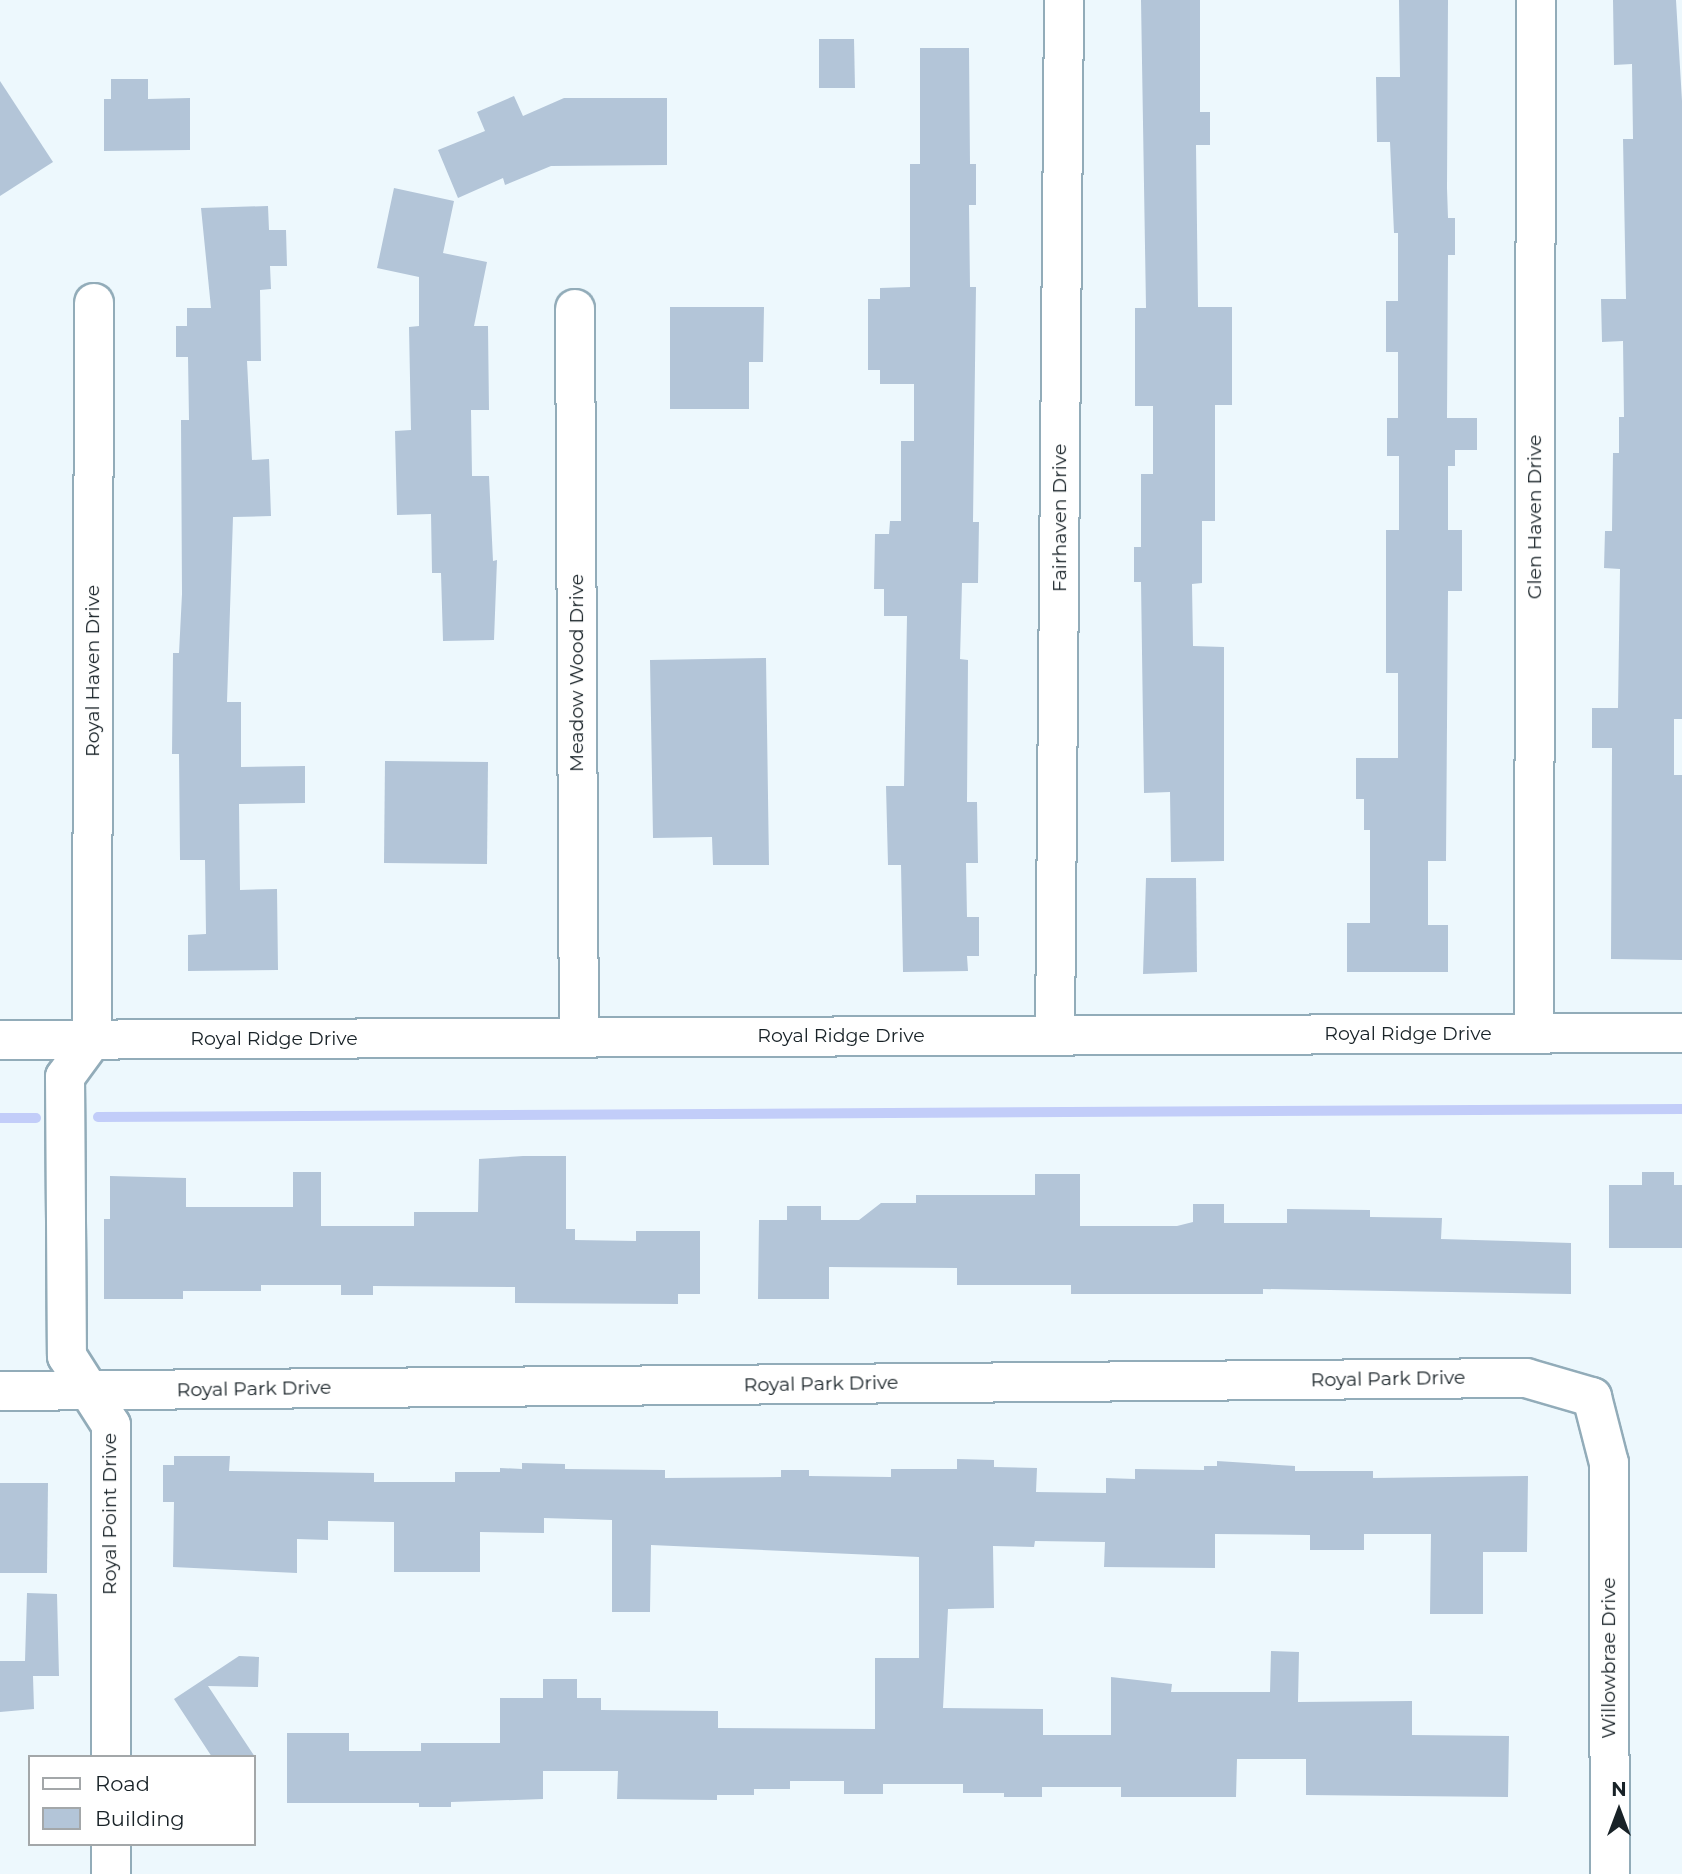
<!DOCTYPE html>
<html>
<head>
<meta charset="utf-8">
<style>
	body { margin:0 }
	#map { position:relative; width:1682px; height:1874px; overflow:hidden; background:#edf8fd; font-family:Montserrat,sans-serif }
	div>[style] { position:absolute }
	.stream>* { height:10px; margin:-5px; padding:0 5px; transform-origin:5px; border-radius:5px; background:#c2cdf9 }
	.building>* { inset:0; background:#b3c5d8 }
	.roads { filter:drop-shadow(2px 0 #92acb9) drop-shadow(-2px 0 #92acb9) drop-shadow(0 2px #92acb9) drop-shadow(0 -2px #92acb9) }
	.minor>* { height:38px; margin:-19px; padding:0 19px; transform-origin:19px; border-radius:19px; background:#fff }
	span { translate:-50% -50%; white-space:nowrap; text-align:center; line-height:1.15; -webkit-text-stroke:6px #fff; paint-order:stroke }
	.street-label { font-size:19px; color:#182227 }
	.legend { position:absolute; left:28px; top:1755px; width:228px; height:91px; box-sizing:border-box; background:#fff; border:2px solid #a3a7a9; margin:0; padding:9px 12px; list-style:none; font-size:21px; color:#182227 }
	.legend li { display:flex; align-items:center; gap:14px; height:35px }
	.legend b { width:35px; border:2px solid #a3a7a9 }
	.north { position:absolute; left:1584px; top:1776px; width:70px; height:70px; -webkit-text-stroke:5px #fff; paint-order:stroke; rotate:0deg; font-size:19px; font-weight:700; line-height:28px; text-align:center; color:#182227 }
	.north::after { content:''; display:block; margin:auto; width:24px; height:32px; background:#182227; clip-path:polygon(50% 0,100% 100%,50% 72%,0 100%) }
</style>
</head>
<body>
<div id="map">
	<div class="stream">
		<i style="left:98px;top:1117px;width:1584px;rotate:-0.29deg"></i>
		<i style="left:0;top:1118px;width:36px"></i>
	</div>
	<div class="building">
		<i style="clip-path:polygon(1141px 0,1200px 0,1200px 112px,1210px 112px,1210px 145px,1196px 145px,1198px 307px,1232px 307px,1232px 405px,1215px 405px,1215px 521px,1202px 521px,1202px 583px,1192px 584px,1193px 646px,1224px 647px,1224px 861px,1171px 862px,1170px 792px,1144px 793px,1141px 582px,1134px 582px,1134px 547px,1141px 547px,1141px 474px,1153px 474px,1153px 406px,1135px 406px,1135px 308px,1146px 308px)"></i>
		<i style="clip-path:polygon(1399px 0,1448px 0,1447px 188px,1448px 218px,1455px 218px,1455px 255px,1448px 255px,1447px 418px,1477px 418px,1477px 450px,1455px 450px,1455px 466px,1448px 466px,1448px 530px,1462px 530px,1462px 591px,1448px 591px,1446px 861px,1428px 861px,1428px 925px,1448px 925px,1448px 972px,1347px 972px,1347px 923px,1370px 923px,1370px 830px,1364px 830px,1364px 799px,1356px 799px,1356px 758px,1398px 758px,1398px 673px,1386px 673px,1386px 530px,1399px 530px,1399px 456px,1387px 456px,1387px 418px,1398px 418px,1398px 352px,1386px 352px,1386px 301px,1398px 301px,1398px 233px,1394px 233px,1390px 142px,1377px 142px,1376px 77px,1400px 77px)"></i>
		<i style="clip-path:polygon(1613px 0,1676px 0,1682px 101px,1682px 719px,1674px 719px,1674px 775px,1682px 775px,1682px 960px,1611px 959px,1612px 748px,1592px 748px,1592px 708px,1618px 708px,1620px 569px,1604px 568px,1605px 531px,1612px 531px,1613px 453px,1619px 453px,1619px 417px,1624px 417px,1623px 341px,1602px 342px,1601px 299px,1626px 299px,1623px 139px,1633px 139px,1632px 64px,1614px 65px)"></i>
		<i style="clip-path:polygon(819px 39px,854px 39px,855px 88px,819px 88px)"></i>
		<i style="clip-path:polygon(920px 48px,969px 48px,970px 164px,976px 164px,976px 205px,969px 205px,970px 287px,976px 287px,973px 522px,979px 522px,978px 583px,962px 583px,960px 659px,968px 660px,967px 802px,977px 802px,978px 863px,966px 863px,967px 917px,979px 917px,979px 956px,967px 956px,968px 971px,903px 972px,901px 865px,888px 865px,886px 786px,904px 786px,907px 616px,884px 616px,884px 589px,874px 589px,875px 534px,889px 534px,890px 521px,901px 521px,901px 441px,914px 441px,914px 384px,880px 384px,880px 370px,868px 370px,868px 299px,880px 299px,880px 288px,910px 287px,910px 164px,920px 164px)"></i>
		<i style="clip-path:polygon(111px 79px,148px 79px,148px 99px,190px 98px,190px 150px,104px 151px,104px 99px,111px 99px)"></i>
		<i style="clip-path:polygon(0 81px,53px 162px,0 196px)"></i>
		<i style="clip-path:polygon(514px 96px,523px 116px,564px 98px,667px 98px,667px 165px,551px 166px,505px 185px,503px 178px,458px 198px,438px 150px,485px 131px,477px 112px)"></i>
		<i style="clip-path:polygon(394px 188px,454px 201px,443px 253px,487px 262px,474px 326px,488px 326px,489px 410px,471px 410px,472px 476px,489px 476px,493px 561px,497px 560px,494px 640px,443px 641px,441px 573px,432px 573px,431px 514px,397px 515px,395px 431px,411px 430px,409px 327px,419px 326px,419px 277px,377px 268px)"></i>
		<i style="clip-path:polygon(268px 206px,269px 230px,286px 230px,287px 266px,270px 266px,271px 289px,260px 290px,261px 361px,247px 361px,252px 460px,269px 459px,271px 516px,233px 517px,227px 702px,241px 702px,241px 767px,305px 766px,305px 803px,239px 804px,240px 890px,277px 889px,278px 970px,188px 971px,188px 935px,206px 934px,205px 860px,180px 860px,179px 754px,172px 754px,173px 653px,179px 653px,182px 594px,181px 420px,189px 420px,188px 357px,176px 357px,176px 326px,187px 326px,187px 308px,211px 308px,201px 208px)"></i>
		<i style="clip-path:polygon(670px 307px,764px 307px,763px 362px,749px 362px,749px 409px,670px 409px)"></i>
		<i style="clip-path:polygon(766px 658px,769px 865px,713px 865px,712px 837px,653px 838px,650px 660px)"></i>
		<i style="clip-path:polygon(385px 761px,488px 762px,487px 864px,384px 863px)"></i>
		<i style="clip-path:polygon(1146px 878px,1196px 878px,1197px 972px,1143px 974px)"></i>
		<i style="clip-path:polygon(523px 1156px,566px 1156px,566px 1229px,575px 1229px,575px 1240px,636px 1241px,636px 1231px,700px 1231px,700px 1294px,678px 1294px,678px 1304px,515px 1303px,515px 1287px,373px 1286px,373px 1295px,341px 1295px,341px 1285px,261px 1285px,261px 1291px,183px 1291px,183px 1299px,104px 1299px,104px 1219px,110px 1219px,110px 1176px,186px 1178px,186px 1207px,293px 1207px,293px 1172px,321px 1172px,321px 1226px,414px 1226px,414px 1212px,478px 1212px,479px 1159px)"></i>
		<i style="clip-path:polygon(1642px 1172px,1674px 1172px,1674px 1185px,1682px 1185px,1682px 1248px,1609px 1248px,1609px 1185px,1642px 1185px)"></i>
		<i style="clip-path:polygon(1035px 1174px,1080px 1174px,1080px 1226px,1177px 1226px,1193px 1222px,1193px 1204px,1224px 1204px,1224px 1223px,1287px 1223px,1287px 1209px,1370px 1210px,1370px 1217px,1442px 1218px,1441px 1239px,1571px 1243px,1571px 1294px,1263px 1289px,1263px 1294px,1071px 1294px,1071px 1285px,957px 1285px,957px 1268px,829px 1267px,829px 1299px,758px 1299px,759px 1220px,787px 1220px,787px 1206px,821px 1206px,821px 1220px,859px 1220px,881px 1203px,916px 1203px,916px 1195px,1035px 1195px)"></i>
		<i style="clip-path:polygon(174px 1456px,230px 1456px,229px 1471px,374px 1473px,374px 1482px,455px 1482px,455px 1472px,500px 1472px,500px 1468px,522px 1469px,522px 1463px,565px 1464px,565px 1469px,665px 1470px,665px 1478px,781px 1477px,781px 1470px,809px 1470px,809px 1476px,891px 1477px,891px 1469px,957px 1469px,957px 1459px,994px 1460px,994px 1467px,1037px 1468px,1036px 1492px,1106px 1493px,1106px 1478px,1135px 1479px,1135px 1469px,1204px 1470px,1204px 1466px,1217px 1466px,1217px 1461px,1295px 1466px,1295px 1471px,1373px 1471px,1373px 1478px,1528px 1476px,1527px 1552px,1483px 1552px,1483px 1614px,1430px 1614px,1431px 1534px,1364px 1534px,1364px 1550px,1310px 1550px,1310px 1535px,1215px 1534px,1215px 1568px,1104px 1567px,1105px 1542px,1035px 1541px,1034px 1547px,993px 1546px,994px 1608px,948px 1609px,943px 1708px,1043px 1709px,1043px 1735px,1111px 1735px,1111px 1677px,1172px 1684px,1171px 1692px,1270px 1692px,1271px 1651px,1299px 1652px,1298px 1702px,1412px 1701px,1412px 1735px,1509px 1736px,1508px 1797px,1306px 1795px,1306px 1759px,1237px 1759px,1236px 1797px,1121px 1797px,1121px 1787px,1042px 1787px,1042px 1797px,1004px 1797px,1004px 1793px,963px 1793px,963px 1784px,883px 1784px,883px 1794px,844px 1794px,844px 1781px,790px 1781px,790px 1789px,754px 1789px,754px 1795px,717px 1795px,717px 1800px,617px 1799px,618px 1771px,543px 1771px,543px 1799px,451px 1802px,451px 1807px,419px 1807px,419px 1803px,287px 1803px,287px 1733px,349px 1733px,349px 1751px,421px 1751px,421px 1743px,500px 1743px,500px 1698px,543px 1698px,543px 1679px,577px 1679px,577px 1698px,601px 1698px,601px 1710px,718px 1711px,718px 1728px,875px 1729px,875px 1658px,919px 1658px,919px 1557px,651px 1545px,650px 1612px,612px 1612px,612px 1520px,544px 1518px,544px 1533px,480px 1532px,480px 1572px,394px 1572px,394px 1522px,328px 1521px,328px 1540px,297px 1539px,297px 1573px,173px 1567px,174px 1502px,163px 1502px,163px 1465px,174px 1465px)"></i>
		<i style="clip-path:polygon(0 1483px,48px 1483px,47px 1573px,0 1573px)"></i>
		<i style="clip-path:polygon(27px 1593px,57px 1594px,59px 1676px,33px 1676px,34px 1709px,0 1712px,0 1661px,25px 1661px)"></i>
		<i style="clip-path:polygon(239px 1656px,259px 1657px,258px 1687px,208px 1686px,255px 1757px,212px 1757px,174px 1699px)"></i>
	</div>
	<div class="roads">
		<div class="minor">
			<i style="left:94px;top:303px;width:737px;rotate:90.16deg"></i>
			<i style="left:92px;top:1040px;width:46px;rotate:126.1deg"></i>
			<i style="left:65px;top:1077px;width:279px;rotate:89.6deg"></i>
			<i style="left:67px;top:1356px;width:82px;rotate:57.5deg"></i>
			<i style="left:111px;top:1425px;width:332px;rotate:90deg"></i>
			<i style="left:575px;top:309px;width:729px;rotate:89.69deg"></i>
			<i style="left:1534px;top:1033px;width:1033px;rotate:-89.89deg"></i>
			<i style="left:1055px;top:1035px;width:1035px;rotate:-89.5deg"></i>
			<i style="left:0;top:1040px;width:1682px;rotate:-0.24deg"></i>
			<i style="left:0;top:1391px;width:1526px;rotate:-0.49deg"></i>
			<i style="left:1526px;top:1378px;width:69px;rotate:16.1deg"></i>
			<i style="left:1592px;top:1397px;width:68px;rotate:75.6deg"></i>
			<i style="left:1609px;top:1463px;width:411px;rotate:89.9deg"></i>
			<i style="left:111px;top:1844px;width:30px;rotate:90deg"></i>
		</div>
	</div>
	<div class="street-label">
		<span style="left:1535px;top:517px;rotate:-90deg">Glen Haven Drive</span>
		<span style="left:1060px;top:518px;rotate:-90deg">Fairhaven Drive</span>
		<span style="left:93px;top:671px;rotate:-90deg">Royal Haven Drive</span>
		<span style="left:577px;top:673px;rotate:-90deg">Meadow Wood Drive</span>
		<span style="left:1408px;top:1034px">Royal Ridge Drive</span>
		<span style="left:841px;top:1036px">Royal Ridge Drive</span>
		<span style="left:274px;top:1039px">Royal Ridge Drive</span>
		<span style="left:1388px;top:1379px;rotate:-1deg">Royal Park Drive</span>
		<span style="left:821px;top:1384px;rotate:-1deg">Royal Park Drive</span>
		<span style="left:254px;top:1389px;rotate:-1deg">Royal Park Drive</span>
		<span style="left:110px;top:1514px;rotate:-90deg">Royal Point Drive</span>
		<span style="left:1609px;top:1658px;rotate:-90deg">Willowbrae Drive</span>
	</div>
	<ul class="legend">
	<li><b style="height:9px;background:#fff"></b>Road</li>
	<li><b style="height:19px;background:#b3c5d8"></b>Building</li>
	</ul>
	<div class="north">N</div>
</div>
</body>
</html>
